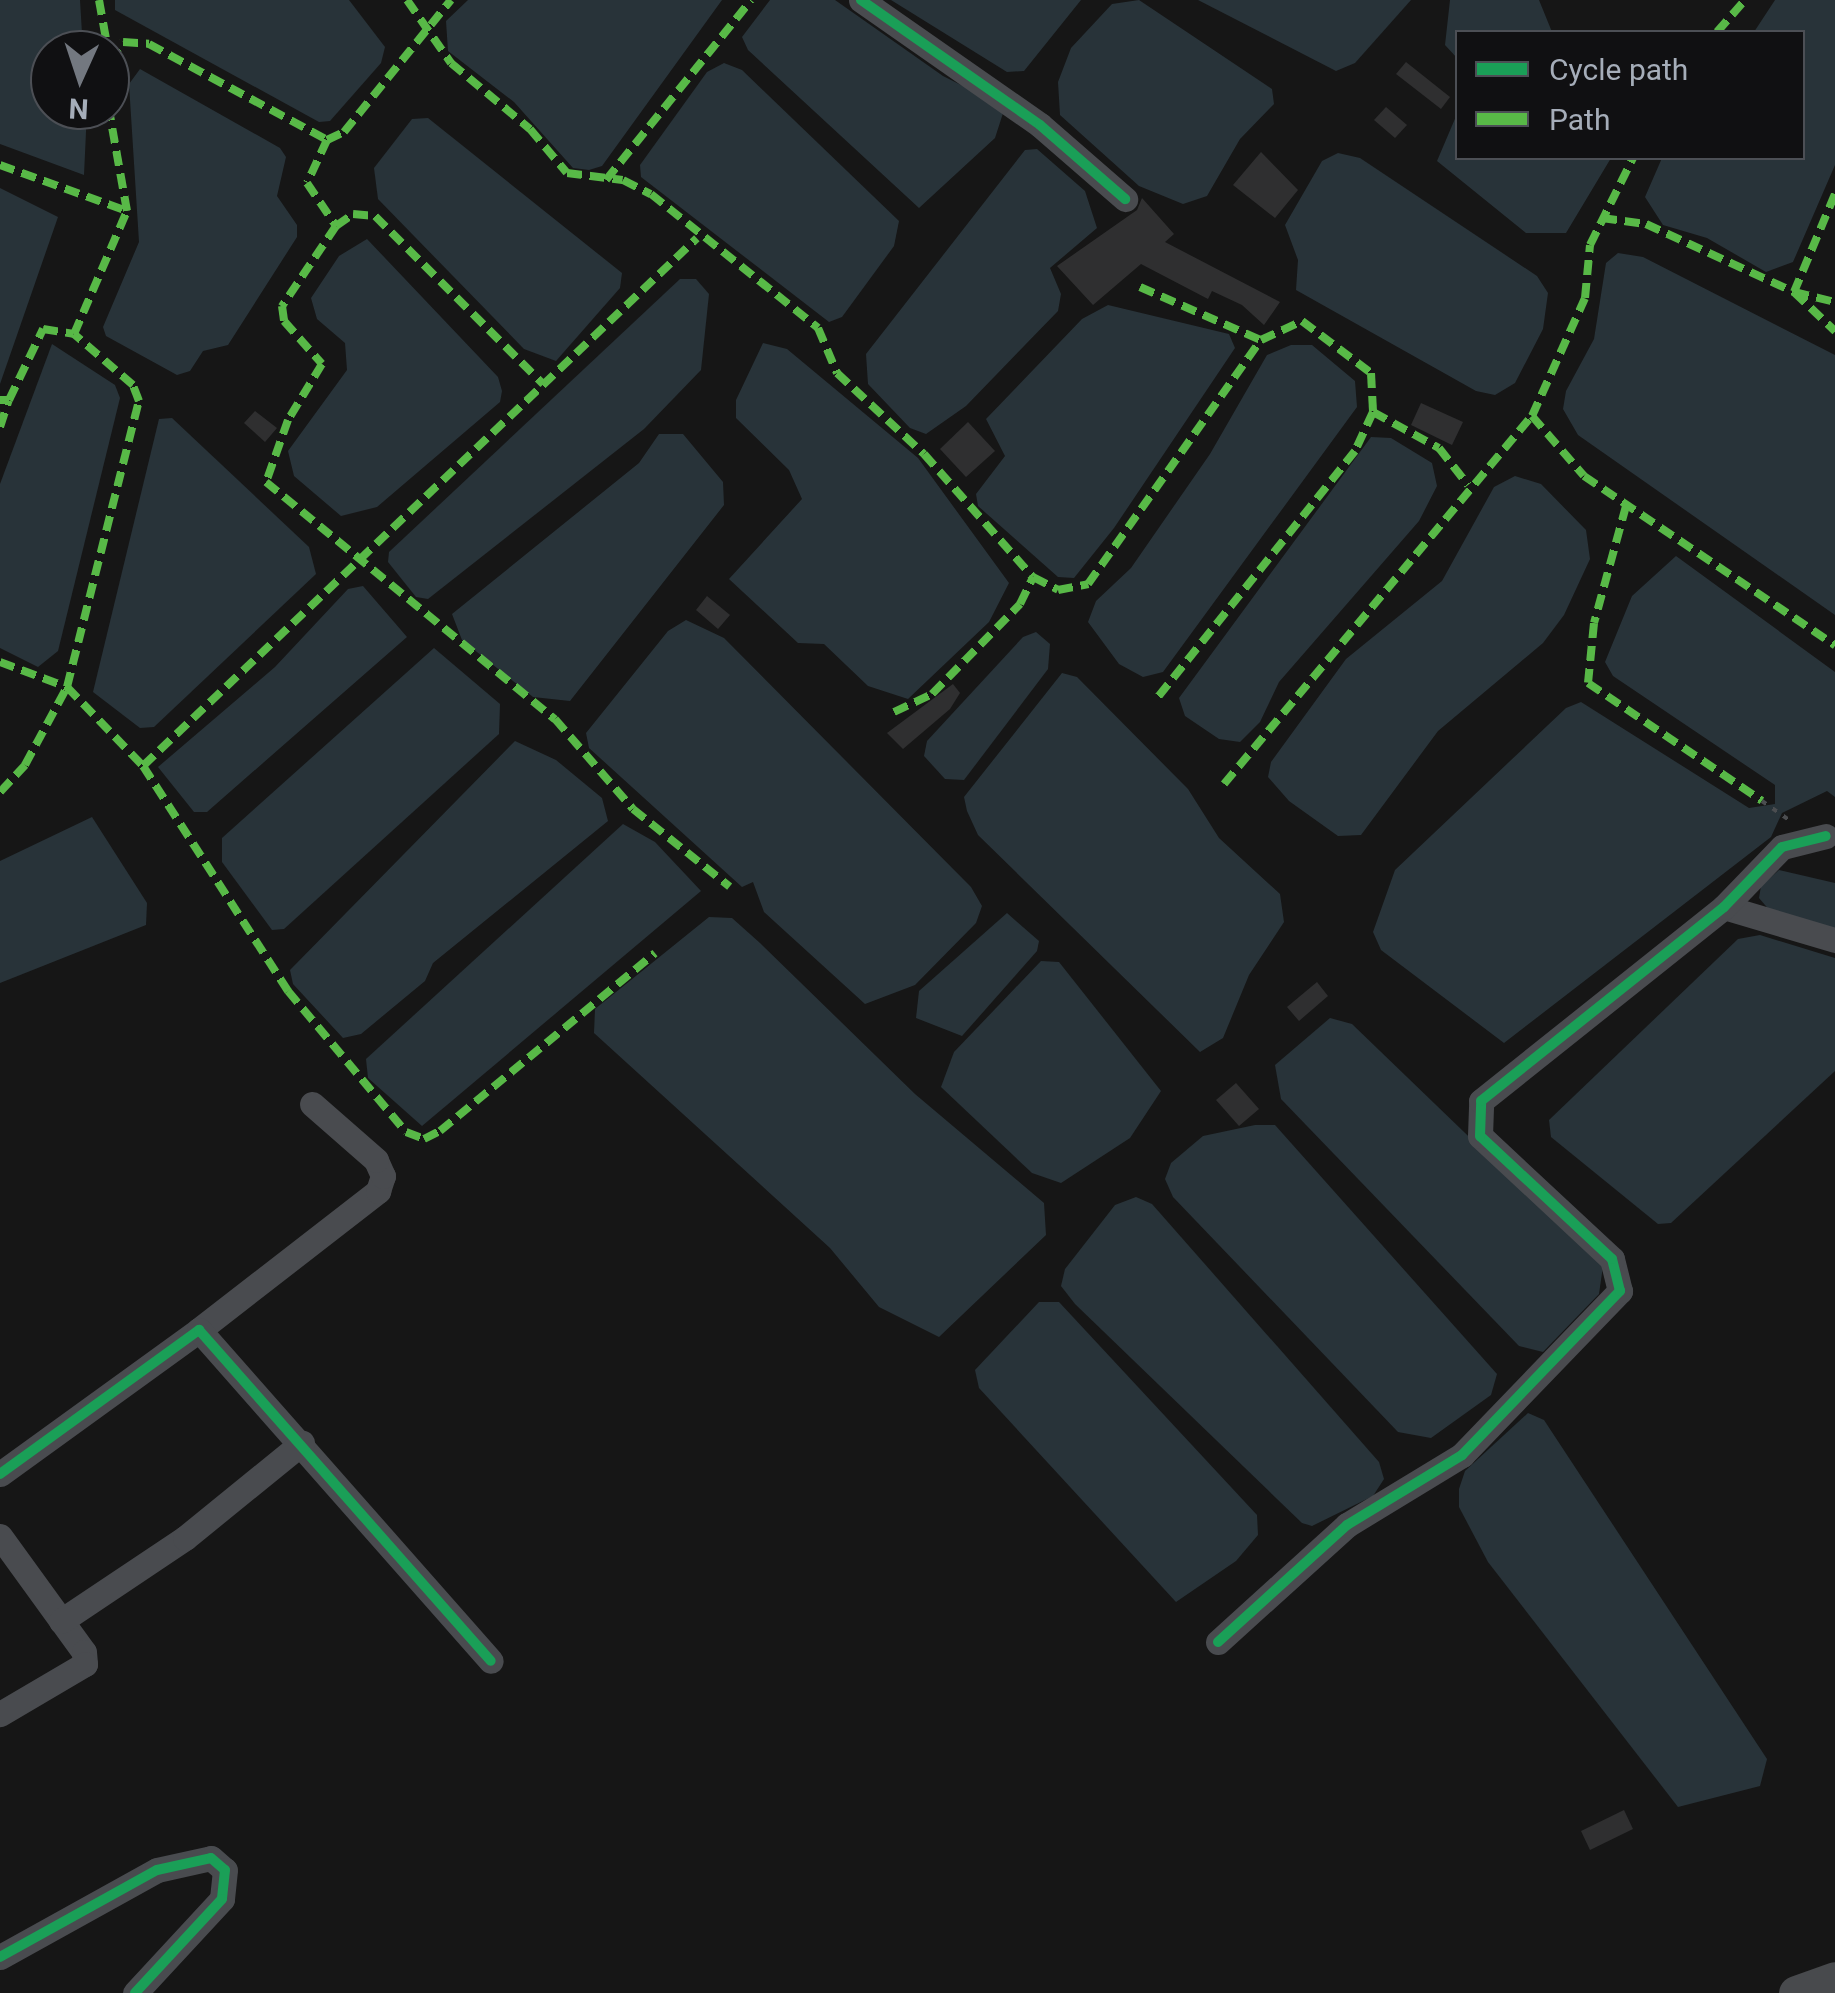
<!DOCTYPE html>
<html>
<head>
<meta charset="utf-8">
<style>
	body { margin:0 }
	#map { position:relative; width:1835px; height:1993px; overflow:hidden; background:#161616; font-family:Roboto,sans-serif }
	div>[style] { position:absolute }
	.water>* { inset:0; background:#283339 }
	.building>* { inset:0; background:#2f2f30 }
	.path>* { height:4px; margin-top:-2px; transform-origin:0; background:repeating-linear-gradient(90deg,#4b4d50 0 5px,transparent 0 13px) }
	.street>* { height:25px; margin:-12.5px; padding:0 12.5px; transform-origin:12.5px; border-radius:12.5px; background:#494b4f }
	.secondary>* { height:35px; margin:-17.5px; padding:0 17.5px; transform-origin:17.5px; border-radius:17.5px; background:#484a4d }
	.quiet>* { height:8px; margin-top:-4px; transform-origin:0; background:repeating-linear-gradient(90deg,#58b947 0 15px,transparent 0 23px) }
	.cycleway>* { height:10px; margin:-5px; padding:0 5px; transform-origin:5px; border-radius:5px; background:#1a9f57 }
	span { translate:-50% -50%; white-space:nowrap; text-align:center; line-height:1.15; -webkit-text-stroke:9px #101012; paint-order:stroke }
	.legend { position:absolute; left:1455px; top:30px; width:350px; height:130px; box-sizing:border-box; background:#101012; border:2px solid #4c4f55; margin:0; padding:12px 18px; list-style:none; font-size:30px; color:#a5adb9 }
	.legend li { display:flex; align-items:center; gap:20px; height:50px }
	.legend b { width:50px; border:2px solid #4c4f55 }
	.north { position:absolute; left:30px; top:30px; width:100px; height:100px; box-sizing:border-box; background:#101012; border:2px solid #4c4f55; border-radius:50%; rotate:183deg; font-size:28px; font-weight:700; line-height:40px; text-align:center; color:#a5adb9 }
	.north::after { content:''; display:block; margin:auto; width:35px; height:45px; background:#737880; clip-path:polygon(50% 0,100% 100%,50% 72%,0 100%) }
</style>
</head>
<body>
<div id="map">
	<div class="water">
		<i style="clip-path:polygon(0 0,80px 0,83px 50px,50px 50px,50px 110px,87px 110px,84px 175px,0 144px)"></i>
		<i style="clip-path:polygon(115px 0,349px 0,385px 47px,381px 63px,330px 121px,319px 122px,115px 10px)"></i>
		<i style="clip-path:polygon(468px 0,722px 0,602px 166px,589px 170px,573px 168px,514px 102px,448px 51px,446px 21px)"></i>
		<i style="clip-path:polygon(770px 0,835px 0,943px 76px,1005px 107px,995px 138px,919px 208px,748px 50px,742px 37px)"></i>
		<i style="clip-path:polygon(891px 0,1081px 0,1024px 71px,1007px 72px)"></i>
		<i style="clip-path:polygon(1139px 0,1272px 89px,1274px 104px,1240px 139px,1207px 196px,1183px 204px,1139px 186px,1060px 115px,1058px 82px,1071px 48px,1112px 4px)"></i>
		<i style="clip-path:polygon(1198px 0,1411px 0,1355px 63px,1336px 71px)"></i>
		<i style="clip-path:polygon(1450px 0,1539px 0,1552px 32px,1458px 32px,1457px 58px,1445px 45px)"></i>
		<i style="clip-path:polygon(1775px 0,1835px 0,1835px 165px,1793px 262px,1766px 272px,1707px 238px,1663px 225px,1645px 197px,1662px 158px,1802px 158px,1802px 32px,1754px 32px)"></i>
		<i style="clip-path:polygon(724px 63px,742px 70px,899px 221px,894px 246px,842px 317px,829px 322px,641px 177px,640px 165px,707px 72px)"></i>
		<i style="clip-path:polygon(140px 69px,280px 148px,286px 157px,277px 196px,297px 225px,297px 237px,228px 345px,203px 351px,190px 371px,177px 375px,106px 336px,103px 327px,139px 242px,129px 84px)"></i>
		<i style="clip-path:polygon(1457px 114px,1458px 158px,1611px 158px,1566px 233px,1526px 233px,1437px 161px)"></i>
		<i style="clip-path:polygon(428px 118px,622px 273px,620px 288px,556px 361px,524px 349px,378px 199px,374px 168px,412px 119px)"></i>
		<i style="clip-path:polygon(1037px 149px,1085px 191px,1097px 228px,1050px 268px,1061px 294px,1058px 311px,966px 406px,926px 434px,910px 428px,868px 384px,866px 354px,1025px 150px)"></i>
		<i style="clip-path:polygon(1338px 153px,1360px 158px,1537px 276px,1548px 293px,1543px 329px,1515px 383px,1495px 395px,1476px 391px,1296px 290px,1298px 260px,1285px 225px,1322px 161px)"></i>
		<i style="clip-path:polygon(0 188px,58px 217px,0 384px)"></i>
		<i style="clip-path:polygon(367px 239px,498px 377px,502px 391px,500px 402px,377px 507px,341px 516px,294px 476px,288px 451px,347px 370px,345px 343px,317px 319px,311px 298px,339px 256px)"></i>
		<i style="clip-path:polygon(1618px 253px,1643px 257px,1835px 355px,1835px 615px,1578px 435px,1563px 409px,1566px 391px,1594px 339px,1606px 263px)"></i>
		<i style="clip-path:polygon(680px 279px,696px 279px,709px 294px,701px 370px,644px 429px,428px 599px,416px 597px,388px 562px,389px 552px)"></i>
		<i style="clip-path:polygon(1108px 305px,1229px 334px,1235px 348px,1114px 528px,1074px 578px,1058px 577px,978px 506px,976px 494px,1005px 456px,986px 419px,1082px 319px)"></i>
		<i style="clip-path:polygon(763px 343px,787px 349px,918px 458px,1009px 583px,989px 622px,908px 699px,868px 686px,824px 644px,798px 643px,729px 579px,802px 499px,789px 470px,736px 418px,736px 400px)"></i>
		<i style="clip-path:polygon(52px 344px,115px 385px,120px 398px,58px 651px,38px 667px,0 648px,0 484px)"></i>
		<i style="clip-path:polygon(1291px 345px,1312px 345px,1355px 381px,1357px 407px,1163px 672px,1143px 677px,1119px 664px,1088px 622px,1096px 601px,1131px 568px,1210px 454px,1267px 355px)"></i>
		<i style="clip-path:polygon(172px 418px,309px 547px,316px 574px,154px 727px,140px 728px,93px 692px,159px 419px)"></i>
		<i style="clip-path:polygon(659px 434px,683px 434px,723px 482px,724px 505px,570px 701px,533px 697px,462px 640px,452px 614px,639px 463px)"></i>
		<i style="clip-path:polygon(1371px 437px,1391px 438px,1432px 463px,1437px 486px,1419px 521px,1279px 682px,1260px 722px,1240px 742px,1219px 739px,1185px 716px,1179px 698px)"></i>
		<i style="clip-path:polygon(1515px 476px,1541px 484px,1586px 530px,1590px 559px,1564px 615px,1543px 643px,1438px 731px,1361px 835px,1338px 836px,1289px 801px,1268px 777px,1271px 762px,1346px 659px,1442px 581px,1494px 487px)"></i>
		<i style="clip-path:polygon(1676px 556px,1835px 672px,1835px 797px,1827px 791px,1782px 813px,1771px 837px,1504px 1043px,1381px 950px,1373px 932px,1395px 870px,1566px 708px,1581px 702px,1749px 808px,1775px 804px,1775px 785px,1613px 676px,1605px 662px,1632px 596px)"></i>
		<i style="clip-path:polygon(363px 586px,407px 637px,207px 812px,194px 812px,158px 767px,275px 667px,348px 589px)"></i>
		<i style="clip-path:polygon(686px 620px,724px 638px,971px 887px,982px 906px,976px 923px,915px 985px,865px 1004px,764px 912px,753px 882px,742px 887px,589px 748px,586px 733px,668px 631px)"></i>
		<i style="clip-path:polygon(1036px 632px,1050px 644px,1048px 669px,964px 780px,945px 779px,924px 756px,927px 741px,1023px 637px)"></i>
		<i style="clip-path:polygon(434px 648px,500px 704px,499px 734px,284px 929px,272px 930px,222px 862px,222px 838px)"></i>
		<i style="clip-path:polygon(1062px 673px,1077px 677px,1188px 789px,1219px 838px,1280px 894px,1284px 922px,1249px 975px,1223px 1038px,1200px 1052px,978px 835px,967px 811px,964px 797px)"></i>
		<i style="clip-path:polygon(515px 741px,556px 760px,602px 798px,608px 821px,433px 963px,425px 981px,361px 1034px,343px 1038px,293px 984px,290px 970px)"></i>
		<i style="clip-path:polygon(92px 817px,147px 903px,146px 925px,0 983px,0 861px)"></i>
		<i style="clip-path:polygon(623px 824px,655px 842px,701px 891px,422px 1126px,368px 1078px,366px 1059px)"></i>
		<i style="clip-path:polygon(1779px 870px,1835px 883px,1835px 931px,1771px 912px,1759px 898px,1761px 886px)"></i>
		<i style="clip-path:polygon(1007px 913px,1039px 941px,1037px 951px,962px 1036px,916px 1018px,919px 991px)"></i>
		<i style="clip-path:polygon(709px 917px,732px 918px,760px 943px,915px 1094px,1044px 1203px,1046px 1235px,939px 1337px,879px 1307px,830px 1248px,594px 1033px,595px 1009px)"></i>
		<i style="clip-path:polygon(1760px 935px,1835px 958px,1835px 1071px,1671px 1223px,1658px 1224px,1551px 1137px,1549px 1120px,1738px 939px)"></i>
		<i style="clip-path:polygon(1041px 961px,1059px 962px,1161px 1091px,1130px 1138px,1061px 1183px,1032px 1173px,941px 1087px,954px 1052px)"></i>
		<i style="clip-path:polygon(1330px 1018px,1352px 1024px,1603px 1266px,1599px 1294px,1543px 1352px,1519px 1346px,1281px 1099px,1275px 1065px)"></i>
		<i style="clip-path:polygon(1255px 1125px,1275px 1125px,1497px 1374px,1491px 1395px,1431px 1438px,1398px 1432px,1173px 1197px,1165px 1179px,1171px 1163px,1203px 1136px)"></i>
		<i style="clip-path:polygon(1136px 1197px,1152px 1204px,1379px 1462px,1384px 1479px,1373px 1496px,1312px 1526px,1302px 1523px,1075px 1304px,1061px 1286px,1065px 1269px,1115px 1205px)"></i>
		<i style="clip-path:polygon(1039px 1302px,1059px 1302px,1257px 1515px,1258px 1535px,1236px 1561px,1176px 1602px,979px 1388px,975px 1370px)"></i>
		<i style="clip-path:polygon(1528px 1413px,1544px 1420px,1767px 1759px,1760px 1786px,1678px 1807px,1488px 1562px,1459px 1507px,1459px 1489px,1465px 1471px)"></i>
	</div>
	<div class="building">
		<i style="clip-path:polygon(1406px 62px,1450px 97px,1441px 109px,1396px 74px)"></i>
		<i style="clip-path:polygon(1386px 107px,1407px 125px,1395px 138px,1374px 120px)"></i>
		<i style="clip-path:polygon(1261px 152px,1298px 190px,1275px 218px,1233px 185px)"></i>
		<i style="clip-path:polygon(1142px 198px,1174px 234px,1165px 242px,1280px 302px,1264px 325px,1242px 305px,1212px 291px,1208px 299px,1141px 264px,1093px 305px,1057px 266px,1137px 210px)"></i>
		<i style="clip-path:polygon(1421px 403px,1463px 422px,1452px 445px,1411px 425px)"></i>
		<i style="clip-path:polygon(255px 411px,277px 428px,265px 442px,244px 423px)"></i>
		<i style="clip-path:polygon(968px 422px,995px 451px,966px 477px,940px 449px)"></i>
		<i style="clip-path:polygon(707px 596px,730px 615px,718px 629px,696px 610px)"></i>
		<i style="clip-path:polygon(953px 684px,960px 693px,950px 709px,903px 749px,887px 733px)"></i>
		<i style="clip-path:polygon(1317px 982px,1328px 996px,1299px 1021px,1287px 1007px)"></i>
		<i style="clip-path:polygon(1236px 1083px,1259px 1109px,1239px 1126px,1216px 1100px)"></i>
		<i style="clip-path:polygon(1624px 1810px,1633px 1829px,1590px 1850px,1581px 1831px)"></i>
	</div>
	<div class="path">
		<i style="left:1762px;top:801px;width:35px;rotate:35deg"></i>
	</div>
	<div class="street">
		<i style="left:861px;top:0;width:218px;rotate:34.9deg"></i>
		<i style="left:1040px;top:125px;width:113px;rotate:41deg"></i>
		<i style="left:1724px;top:907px;width:116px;rotate:16.6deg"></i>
		<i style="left:199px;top:1330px;width:227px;rotate:-37.8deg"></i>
		<i style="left:378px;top:1191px;width:16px;rotate:-72deg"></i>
		<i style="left:383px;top:1176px;width:17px;rotate:-114deg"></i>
		<i style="left:376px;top:1160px;width:85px;rotate:-138.8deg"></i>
		<i style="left:0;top:1474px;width:246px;rotate:-35.9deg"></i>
		<i style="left:199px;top:1330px;width:441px;rotate:48.6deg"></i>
		<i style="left:0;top:1536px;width:143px;rotate:54.1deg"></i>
		<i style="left:84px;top:1652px;width:12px;rotate:85deg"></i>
		<i style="left:85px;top:1664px;width:99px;rotate:149.5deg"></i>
		<i style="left:61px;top:1621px;width:149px;rotate:-33.8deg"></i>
		<i style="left:185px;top:1538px;width:151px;rotate:-39.1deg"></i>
		<i style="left:1218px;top:1642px;width:174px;rotate:-42.2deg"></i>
		<i style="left:1347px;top:1525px;width:135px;rotate:-31.3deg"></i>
		<i style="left:1462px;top:1455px;width:228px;rotate:-46.1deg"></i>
		<i style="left:1620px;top:1291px;width:33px;rotate:-104deg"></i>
		<i style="left:1612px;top:1259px;width:180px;rotate:-137deg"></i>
		<i style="left:1480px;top:1136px;width:35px;rotate:-88deg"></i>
		<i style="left:1481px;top:1101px;width:311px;rotate:-38.6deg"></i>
		<i style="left:1724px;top:907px;width:83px;rotate:-46deg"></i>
		<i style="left:1782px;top:847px;width:45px;rotate:-14deg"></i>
		<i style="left:0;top:1957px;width:179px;rotate:-29deg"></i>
		<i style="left:157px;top:1870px;width:55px;rotate:-12.5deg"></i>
		<i style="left:211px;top:1858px;width:18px;rotate:41deg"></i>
		<i style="left:225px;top:1870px;width:29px;rotate:96deg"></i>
		<i style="left:222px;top:1899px;width:128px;rotate:132.8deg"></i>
	</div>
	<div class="secondary">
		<i style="left:1796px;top:1993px;width:41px;rotate:-19.7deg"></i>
	</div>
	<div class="quiet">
		<i style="left:99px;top:0;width:51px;rotate:79.8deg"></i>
		<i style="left:407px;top:0;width:77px;rotate:55.1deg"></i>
		<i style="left:451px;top:63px;width:103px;rotate:39.9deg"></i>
		<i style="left:530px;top:129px;width:57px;rotate:49.9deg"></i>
		<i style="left:567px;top:173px;width:56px;rotate:7.1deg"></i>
		<i style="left:623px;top:180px;width:31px;rotate:27deg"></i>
		<i style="left:651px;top:194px;width:214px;rotate:38.7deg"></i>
		<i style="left:818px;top:328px;width:49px;rotate:67.1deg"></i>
		<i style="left:837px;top:373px;width:119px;rotate:43deg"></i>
		<i style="left:924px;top:454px;width:164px;rotate:48.5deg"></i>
		<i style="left:1033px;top:577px;width:28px;rotate:27deg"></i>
		<i style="left:1058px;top:590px;width:31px;rotate:-11deg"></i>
		<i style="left:1088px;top:584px;width:299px;rotate:-54.7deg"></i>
		<i style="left:1261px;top:340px;width:45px;rotate:-24.9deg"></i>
		<i style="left:1302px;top:321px;width:86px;rotate:37deg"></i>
		<i style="left:1371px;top:373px;width:39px;rotate:87deg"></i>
		<i style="left:1373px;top:412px;width:43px;rotate:114.8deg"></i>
		<i style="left:1355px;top:451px;width:320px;rotate:128.7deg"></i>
		<i style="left:1717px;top:32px;width:43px;rotate:-48.8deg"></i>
		<i style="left:110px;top:61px;width:23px;rotate:-56deg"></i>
		<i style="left:123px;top:42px;width:26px;rotate:4deg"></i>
		<i style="left:149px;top:44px;width:202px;rotate:28.3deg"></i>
		<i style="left:327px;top:140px;width:19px;rotate:-25deg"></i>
		<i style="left:344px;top:132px;width:170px;rotate:-51deg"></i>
		<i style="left:327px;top:140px;width:47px;rotate:114.9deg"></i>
		<i style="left:307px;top:183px;width:52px;rotate:56deg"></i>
		<i style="left:336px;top:226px;width:97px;rotate:124deg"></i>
		<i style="left:282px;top:306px;width:15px;rotate:82deg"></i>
		<i style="left:284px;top:321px;width:57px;rotate:48.5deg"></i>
		<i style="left:322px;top:364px;width:66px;rotate:121.3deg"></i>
		<i style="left:288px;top:420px;width:66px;rotate:109.5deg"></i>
		<i style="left:266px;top:482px;width:374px;rotate:39.4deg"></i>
		<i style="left:555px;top:719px;width:119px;rotate:49.1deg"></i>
		<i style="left:633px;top:809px;width:124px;rotate:38.8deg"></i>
		<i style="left:0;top:165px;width:135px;rotate:19.9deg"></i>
		<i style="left:606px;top:180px;width:231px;rotate:-51.1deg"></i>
		<i style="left:1835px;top:194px;width:106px;rotate:112.7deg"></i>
		<i style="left:1794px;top:292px;width:42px;rotate:13.7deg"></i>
		<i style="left:1602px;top:218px;width:44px;rotate:7.8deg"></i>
		<i style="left:1646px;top:224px;width:163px;rotate:24.7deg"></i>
		<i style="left:1794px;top:292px;width:57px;rotate:43.6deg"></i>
		<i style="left:336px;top:226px;width:21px;rotate:-35deg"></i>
		<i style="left:353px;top:214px;width:22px;rotate:5deg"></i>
		<i style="left:375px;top:216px;width:238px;rotate:45deg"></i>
		<i style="left:1140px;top:287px;width:132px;rotate:23.7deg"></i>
		<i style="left:0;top:400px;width:9px"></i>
		<i style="left:9px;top:400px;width:79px;rotate:-64.4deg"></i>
		<i style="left:43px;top:329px;width:31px;rotate:9deg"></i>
		<i style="left:1373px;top:412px;width:75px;rotate:28.6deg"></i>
		<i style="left:1439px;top:448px;width:47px;rotate:51.9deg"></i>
		<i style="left:1532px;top:416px;width:79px;rotate:49.1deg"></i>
		<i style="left:1584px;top:476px;width:303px;rotate:34deg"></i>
		<i style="left:0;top:427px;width:28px;rotate:-72deg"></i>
		<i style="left:1626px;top:506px;width:121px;rotate:105.3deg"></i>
		<i style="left:1594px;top:623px;width:60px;rotate:95.7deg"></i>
		<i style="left:1588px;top:683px;width:210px;rotate:34.1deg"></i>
		<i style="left:0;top:662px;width:72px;rotate:20.5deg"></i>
		<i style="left:67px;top:687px;width:110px;rotate:46.1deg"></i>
		<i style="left:143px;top:766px;width:268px;rotate:57.2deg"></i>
		<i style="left:288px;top:991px;width:184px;rotate:50.1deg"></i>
		<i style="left:406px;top:1132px;width:19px;rotate:21deg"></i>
		<i style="left:424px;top:1139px;width:18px;rotate:-27deg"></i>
		<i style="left:440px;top:1131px;width:279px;rotate:-39.6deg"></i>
		<i style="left:894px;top:712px;width:42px;rotate:-25.3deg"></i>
		<i style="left:932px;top:694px;width:126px;rotate:-45.6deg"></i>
		<i style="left:1020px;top:604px;width:30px;rotate:-64deg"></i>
		<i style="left:143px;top:766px;width:765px;rotate:-43.62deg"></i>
		<i style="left:1224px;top:784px;width:480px;rotate:-50.1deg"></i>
		<i style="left:1532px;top:416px;width:129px;rotate:-65.8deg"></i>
		<i style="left:1585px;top:298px;width:53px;rotate:-84.6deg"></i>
		<i style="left:1590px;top:245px;width:97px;rotate:-63.7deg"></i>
		<i style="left:0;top:792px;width:37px;rotate:-47deg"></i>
		<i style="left:25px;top:765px;width:89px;rotate:-61.7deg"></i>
		<i style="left:67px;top:687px;width:295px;rotate:-75.9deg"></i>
		<i style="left:139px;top:401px;width:17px;rotate:-111deg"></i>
		<i style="left:133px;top:385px;width:78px;rotate:-139.2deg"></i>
		<i style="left:74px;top:334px;width:134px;rotate:-66.7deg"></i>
		<i style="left:127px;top:211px;width:103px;rotate:-100.1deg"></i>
	</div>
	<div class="cycleway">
		<i style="left:861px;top:0;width:218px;rotate:34.9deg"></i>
		<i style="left:1040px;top:125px;width:113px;rotate:41deg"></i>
		<i style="left:0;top:1474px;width:246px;rotate:-35.9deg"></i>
		<i style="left:199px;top:1330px;width:441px;rotate:48.6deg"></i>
		<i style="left:1218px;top:1642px;width:174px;rotate:-42.2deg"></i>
		<i style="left:1347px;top:1525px;width:135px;rotate:-31.3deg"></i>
		<i style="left:1462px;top:1455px;width:228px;rotate:-46.1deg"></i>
		<i style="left:1620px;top:1291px;width:33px;rotate:-104deg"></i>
		<i style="left:1612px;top:1259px;width:180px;rotate:-137deg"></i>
		<i style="left:1480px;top:1136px;width:35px;rotate:-88deg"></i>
		<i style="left:1481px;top:1101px;width:311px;rotate:-38.6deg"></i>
		<i style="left:1724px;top:907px;width:83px;rotate:-46deg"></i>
		<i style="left:1782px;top:847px;width:45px;rotate:-14deg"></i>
		<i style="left:0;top:1957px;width:179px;rotate:-29deg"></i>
		<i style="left:157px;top:1870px;width:55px;rotate:-12.5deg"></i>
		<i style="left:211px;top:1858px;width:18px;rotate:41deg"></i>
		<i style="left:225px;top:1870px;width:29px;rotate:96deg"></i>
		<i style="left:222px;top:1899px;width:128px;rotate:132.8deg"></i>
	</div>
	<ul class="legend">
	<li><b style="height:12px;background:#1a9f57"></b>Cycle path</li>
	<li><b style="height:12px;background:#58b947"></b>Path</li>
	</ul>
	<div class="north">N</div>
</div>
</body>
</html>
